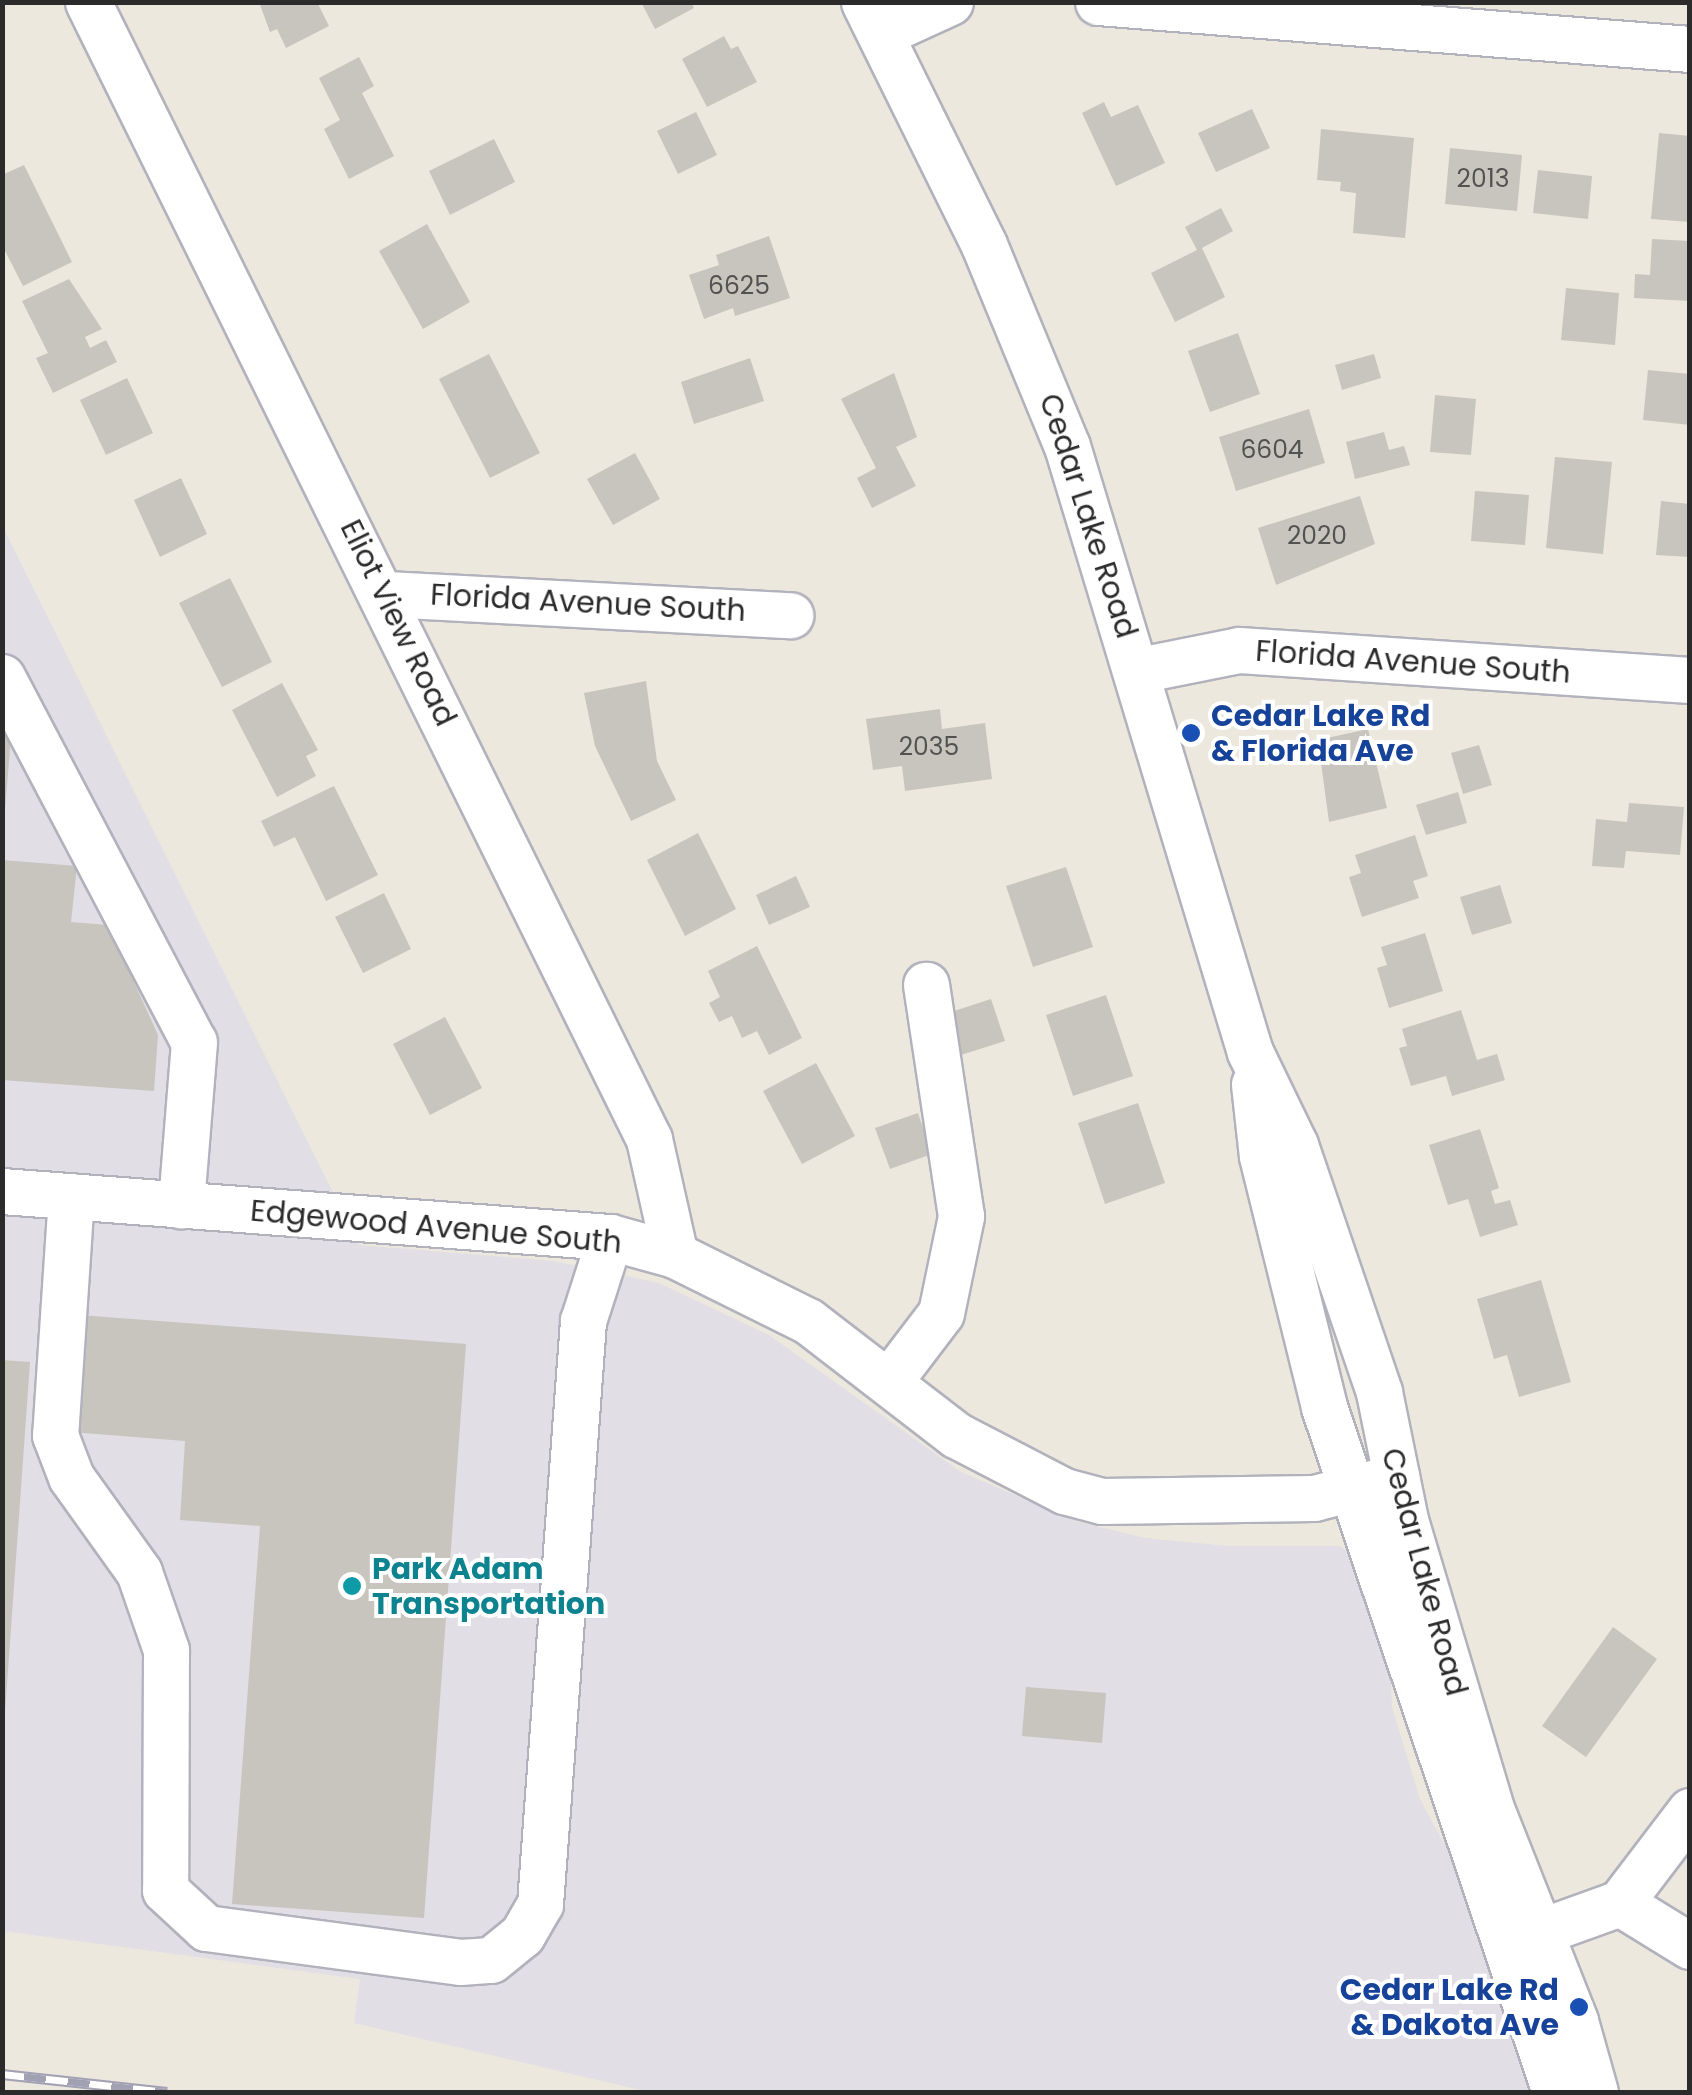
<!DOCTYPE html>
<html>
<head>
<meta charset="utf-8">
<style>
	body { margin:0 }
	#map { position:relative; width:1692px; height:2095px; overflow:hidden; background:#ece8de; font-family:Poppins,sans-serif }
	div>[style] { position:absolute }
	.industrial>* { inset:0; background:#e1dee5 }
	.building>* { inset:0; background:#c7c5be }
	.roads { filter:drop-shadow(2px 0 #b2b2bd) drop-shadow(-2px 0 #b2b2bd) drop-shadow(0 2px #b2b2bd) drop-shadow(0 -2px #b2b2bd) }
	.minor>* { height:45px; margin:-22.5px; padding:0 22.5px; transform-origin:22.5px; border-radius:22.5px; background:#fff }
	.rail>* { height:11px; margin-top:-5.5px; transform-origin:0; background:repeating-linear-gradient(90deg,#fff 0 22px,#a2a1b4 0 44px); box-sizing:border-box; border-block:2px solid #a2a1b4 }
	.dots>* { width:28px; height:28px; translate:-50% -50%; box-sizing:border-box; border:5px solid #fff; border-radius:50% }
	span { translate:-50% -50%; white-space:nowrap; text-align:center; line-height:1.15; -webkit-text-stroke:8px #fff; paint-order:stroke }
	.number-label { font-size:25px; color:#525250 }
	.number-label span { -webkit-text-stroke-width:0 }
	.street-label { font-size:30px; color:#2b2b2b }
	.transit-label { font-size:30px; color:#164399; font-weight:700 }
	.left { translate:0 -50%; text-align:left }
	.right { translate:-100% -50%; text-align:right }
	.culture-label { font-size:30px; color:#0d838f; font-weight:700 }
	.frame { position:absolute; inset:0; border:5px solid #2b2b2b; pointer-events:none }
</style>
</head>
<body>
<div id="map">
	<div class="industrial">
		<i style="clip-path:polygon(2px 525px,359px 1245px,553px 1261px,659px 1283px,769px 1335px,961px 1472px,1075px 1521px,1145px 1538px,1228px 1546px,1340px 1546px,1358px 1559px,1389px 1646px,1392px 1707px,1420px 1799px,1461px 1875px,1535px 2092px,649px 2092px,354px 2023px,360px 1979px,3px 1931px)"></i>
	</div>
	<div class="building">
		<i style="clip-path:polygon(259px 2px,317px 2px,329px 26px,286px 48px,277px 29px,270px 32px)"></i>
		<i style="clip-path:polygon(641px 2px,691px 2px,694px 8px,655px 29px)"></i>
		<i style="clip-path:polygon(724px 36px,731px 49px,738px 46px,757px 82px,707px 107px,682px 59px)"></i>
		<i style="clip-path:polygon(359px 57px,374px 86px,362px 93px,394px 156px,349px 179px,324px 129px,340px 120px,319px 78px)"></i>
		<i style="clip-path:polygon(1104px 102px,1111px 117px,1138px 105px,1165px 163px,1116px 186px,1082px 113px)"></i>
		<i style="clip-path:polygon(1252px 109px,1270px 148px,1216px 172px,1198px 133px)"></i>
		<i style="clip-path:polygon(696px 112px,717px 155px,678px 174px,657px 131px)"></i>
		<i style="clip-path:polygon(1321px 129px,1414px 138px,1405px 238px,1353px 233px,1356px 193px,1340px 191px,1341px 182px,1317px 180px)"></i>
		<i style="clip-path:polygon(1659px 133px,1690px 136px,1690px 222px,1651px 219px)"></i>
		<i style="clip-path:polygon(494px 139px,515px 182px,450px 215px,429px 171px)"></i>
		<i style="clip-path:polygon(1450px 148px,1522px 155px,1517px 211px,1445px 204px)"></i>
		<i style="clip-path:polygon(24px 165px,72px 262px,23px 286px,2px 245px,2px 175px)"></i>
		<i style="clip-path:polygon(1538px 170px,1592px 176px,1588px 219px,1533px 213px)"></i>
		<i style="clip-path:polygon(1221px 208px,1233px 231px,1202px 248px,1225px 297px,1175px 322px,1151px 273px,1197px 250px,1185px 227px)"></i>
		<i style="clip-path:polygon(427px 224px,470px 302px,423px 329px,379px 251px)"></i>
		<i style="clip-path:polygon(769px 236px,790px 298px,735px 316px,733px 308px,704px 319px,689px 275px,719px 265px,716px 255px)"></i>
		<i style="clip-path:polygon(1652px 239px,1690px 241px,1690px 301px,1634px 298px,1635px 274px,1650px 275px)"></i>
		<i style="clip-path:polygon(69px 279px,102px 329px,85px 337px,90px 348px,106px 340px,117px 362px,53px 393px,36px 358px,48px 353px,22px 301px)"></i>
		<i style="clip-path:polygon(1566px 288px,1619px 293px,1615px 345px,1561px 340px)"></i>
		<i style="clip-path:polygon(1238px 333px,1260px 394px,1210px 412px,1188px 351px)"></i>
		<i style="clip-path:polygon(489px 354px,540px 453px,490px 478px,439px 379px)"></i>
		<i style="clip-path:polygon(1374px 354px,1381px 378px,1342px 390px,1335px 365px)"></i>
		<i style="clip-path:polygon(750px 358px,764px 401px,694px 424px,681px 382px)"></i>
		<i style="clip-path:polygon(1648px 370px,1690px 374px,1690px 425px,1643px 420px)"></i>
		<i style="clip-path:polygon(894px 373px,917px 437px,896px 447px,916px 486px,872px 508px,857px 478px,876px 468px,841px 399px)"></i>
		<i style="clip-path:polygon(127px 378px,153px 433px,106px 455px,80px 400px)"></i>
		<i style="clip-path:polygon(1435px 395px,1476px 399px,1471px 455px,1430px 452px)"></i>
		<i style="clip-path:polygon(1309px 409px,1325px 463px,1236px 491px,1219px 437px)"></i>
		<i style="clip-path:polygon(1384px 432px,1389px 450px,1404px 446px,1410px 465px,1355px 479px,1346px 442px)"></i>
		<i style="clip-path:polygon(635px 453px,660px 499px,613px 525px,587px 479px)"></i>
		<i style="clip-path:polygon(1555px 457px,1612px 462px,1603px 554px,1546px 548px)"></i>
		<i style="clip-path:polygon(181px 478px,207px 534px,160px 557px,134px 500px)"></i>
		<i style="clip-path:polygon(1475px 491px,1529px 495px,1525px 545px,1471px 541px)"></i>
		<i style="clip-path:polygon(1360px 496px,1375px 544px,1276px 585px,1258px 528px)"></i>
		<i style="clip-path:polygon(1661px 501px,1690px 504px,1690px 557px,1656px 555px)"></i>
		<i style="clip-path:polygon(230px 578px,272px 662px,222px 687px,179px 603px)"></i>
		<i style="clip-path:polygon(646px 681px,657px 761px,676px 800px,631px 821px,595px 746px,584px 693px)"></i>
		<i style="clip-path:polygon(282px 683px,318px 750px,306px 756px,316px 776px,277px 797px,232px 710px)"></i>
		<i style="clip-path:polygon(940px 709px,942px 729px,985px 723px,992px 779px,905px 791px,902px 766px,873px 770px,866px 719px)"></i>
		<i style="clip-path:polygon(2px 724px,12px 725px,5px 809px,2px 809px)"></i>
		<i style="clip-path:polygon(1368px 729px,1387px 808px,1329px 822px,1318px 740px)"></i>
		<i style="clip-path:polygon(1479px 745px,1492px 785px,1463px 794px,1451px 753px)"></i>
		<i style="clip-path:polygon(334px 786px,378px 875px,326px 901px,295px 837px,274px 847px,261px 821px)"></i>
		<i style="clip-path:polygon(1458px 792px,1467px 823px,1426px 835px,1416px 805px)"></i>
		<i style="clip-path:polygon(1629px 803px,1684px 807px,1680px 855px,1626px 851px,1624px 868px,1592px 866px,1596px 819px,1627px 822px)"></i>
		<i style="clip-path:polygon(698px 833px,736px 909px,685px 936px,647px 860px)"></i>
		<i style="clip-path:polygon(1415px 835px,1428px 876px,1413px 881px,1419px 898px,1362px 917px,1349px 877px,1361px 873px,1355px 855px)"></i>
		<i style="clip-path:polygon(2px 860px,77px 866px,71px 922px,108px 925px,158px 1035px,154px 1091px,2px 1080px)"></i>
		<i style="clip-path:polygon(1066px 867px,1093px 947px,1033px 967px,1006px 886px)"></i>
		<i style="clip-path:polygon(796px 876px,810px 907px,769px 925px,756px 895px)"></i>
		<i style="clip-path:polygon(1500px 885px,1512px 923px,1472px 935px,1460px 897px)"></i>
		<i style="clip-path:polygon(384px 893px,411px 949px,363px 973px,335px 917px)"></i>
		<i style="clip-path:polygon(1425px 933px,1443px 991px,1389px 1008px,1377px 968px,1387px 965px,1381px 947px)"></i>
		<i style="clip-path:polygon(757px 946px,802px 1038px,769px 1055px,757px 1031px,742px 1038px,732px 1016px,719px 1022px,709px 1003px,720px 997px,708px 971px)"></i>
		<i style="clip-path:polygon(1106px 995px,1133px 1076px,1073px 1096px,1046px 1015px)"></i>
		<i style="clip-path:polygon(991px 999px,1005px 1041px,961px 1055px,948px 1013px)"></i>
		<i style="clip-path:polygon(1461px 1010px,1477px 1060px,1497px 1054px,1505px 1080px,1452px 1096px,1446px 1076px,1411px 1086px,1399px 1048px,1407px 1046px,1402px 1029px)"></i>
		<i style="clip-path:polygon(445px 1017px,482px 1088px,430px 1115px,393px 1044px)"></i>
		<i style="clip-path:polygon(816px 1063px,855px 1136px,802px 1164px,763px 1091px)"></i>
		<i style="clip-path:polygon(1138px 1103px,1165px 1183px,1105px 1204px,1078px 1123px)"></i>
		<i style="clip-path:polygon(918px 1113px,932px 1154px,890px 1169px,875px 1128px)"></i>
		<i style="clip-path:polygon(1480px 1129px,1499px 1188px,1491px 1191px,1495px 1204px,1510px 1200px,1518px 1225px,1480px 1237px,1468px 1199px,1448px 1205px,1429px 1145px)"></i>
		<i style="clip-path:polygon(1541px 1280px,1571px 1382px,1519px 1397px,1507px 1355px,1494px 1359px,1477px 1299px)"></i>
		<i style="clip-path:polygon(79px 1315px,466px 1344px,424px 1918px,232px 1904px,260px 1526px,180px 1520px,185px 1441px,71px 1432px)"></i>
		<i style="clip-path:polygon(2px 1360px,30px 1362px,5px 1712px,2px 1712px)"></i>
		<i style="clip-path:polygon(1613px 1627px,1657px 1659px,1586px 1757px,1542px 1726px)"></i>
		<i style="clip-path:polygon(1026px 1687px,1106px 1693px,1102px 1743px,1022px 1736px)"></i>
	</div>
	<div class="roads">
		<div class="minor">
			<i style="left:88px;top:2px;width:1268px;rotate:63.74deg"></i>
			<i style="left:649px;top:1139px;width:119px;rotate:77.4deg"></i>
			<i style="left:864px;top:2px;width:271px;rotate:63.7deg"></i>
			<i style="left:984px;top:245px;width:217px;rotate:67.6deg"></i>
			<i style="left:1067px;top:446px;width:633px;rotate:73.2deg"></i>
			<i style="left:1250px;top:1052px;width:103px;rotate:64.2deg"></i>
			<i style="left:1295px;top:1145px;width:261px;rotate:71.2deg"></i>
			<i style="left:1379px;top:1392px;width:131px;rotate:78.5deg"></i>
			<i style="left:1405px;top:1520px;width:298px;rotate:73.4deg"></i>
			<i style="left:1490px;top:1806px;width:231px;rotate:68.4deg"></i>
			<i style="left:1575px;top:2021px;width:74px;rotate:74.3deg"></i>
			<i style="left:1098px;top:2px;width:594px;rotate:4.54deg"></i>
			<i style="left:880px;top:34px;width:77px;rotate:-24.6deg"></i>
			<i style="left:385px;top:594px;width:406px;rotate:3deg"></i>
			<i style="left:1139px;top:670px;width:102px;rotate:-11.3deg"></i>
			<i style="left:1239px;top:650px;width:452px;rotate:3.8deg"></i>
			<i style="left:2px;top:677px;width:412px;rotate:62.3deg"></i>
			<i style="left:194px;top:1042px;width:164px;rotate:94.6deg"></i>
			<i style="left:1254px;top:1084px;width:72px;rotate:83.7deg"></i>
			<i style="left:1262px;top:1156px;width:259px;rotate:76.1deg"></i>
			<i style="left:1324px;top:1407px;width:723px;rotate:71.36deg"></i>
			<i style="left:2px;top:1191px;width:610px;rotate:4.33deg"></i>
			<i style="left:610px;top:1237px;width:67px;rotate:15.5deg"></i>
			<i style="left:675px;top:1255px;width:148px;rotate:26.4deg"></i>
			<i style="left:808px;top:1321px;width:187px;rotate:37.6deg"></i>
			<i style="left:956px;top:1435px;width:122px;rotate:27.4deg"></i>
			<i style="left:1064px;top:1491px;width:39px;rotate:15deg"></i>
			<i style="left:1102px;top:1501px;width:212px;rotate:-0.8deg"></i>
			<i style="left:1314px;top:1498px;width:85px;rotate:-14.4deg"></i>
			<i style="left:71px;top:1196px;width:240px;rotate:93.8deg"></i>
			<i style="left:55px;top:1435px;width:45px;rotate:69.1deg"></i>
			<i style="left:71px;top:1477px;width:117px;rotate:54.4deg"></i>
			<i style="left:139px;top:1572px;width:83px;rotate:70.9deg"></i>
			<i style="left:166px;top:1650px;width:240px;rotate:90.2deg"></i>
			<i style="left:165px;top:1890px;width:56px;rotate:42.8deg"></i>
			<i style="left:206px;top:1928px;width:256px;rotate:7.6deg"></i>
			<i style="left:460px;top:1962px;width:31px;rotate:-4deg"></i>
			<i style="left:491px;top:1960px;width:40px;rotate:-39deg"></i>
			<i style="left:522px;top:1935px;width:36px;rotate:-60deg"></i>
			<i style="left:540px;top:1904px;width:585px;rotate:-85.78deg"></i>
			<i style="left:583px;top:1321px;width:88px;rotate:-72.2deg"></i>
			<i style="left:890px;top:1380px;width:84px;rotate:-52.7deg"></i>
			<i style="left:941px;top:1313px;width:99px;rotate:-78.3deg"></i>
			<i style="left:961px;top:1216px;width:234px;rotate:-98.6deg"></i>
			<i style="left:1620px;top:1903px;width:82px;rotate:31.6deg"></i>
			<i style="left:1509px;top:1943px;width:118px;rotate:-19.8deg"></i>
			<i style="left:1620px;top:1903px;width:116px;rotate:-52.7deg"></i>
		</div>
	</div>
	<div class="rail">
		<i style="left:2px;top:2074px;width:166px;rotate:6.2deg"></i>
	</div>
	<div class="dots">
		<i style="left:1191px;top:733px;background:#1a4fb4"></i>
		<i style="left:352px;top:1586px;background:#0f9aa8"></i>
		<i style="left:1579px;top:2007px;background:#1a4fb4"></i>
	</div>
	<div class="number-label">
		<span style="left:1483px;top:179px">2013</span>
		<span style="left:739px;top:286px">6625</span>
		<span style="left:1272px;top:450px">6604</span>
		<span style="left:1317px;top:536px">2020</span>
		<span style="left:929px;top:747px">2035</span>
	</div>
	<div class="street-label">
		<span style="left:1088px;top:516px;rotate:72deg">Cedar Lake Road</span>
		<span style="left:588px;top:603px;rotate:3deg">Florida Avenue South</span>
		<span style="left:398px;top:623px;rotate:64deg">Eliot View Road</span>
		<span style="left:1413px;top:662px;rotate:4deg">Florida Avenue South</span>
		<span style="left:436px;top:1227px;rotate:5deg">Edgewood Avenue South</span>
		<span style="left:1424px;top:1572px;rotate:75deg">Cedar Lake Road</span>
	</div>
	<div class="transit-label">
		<span class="left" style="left:1211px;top:733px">Cedar Lake Rd<br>&amp; Florida Ave</span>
		<span class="right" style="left:1559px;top:2007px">Cedar Lake Rd<br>&amp; Dakota Ave</span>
	</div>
	<div class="culture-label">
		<span class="left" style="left:372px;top:1586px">Park Adam<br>Transportation</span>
	</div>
	<div class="frame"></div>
</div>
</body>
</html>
